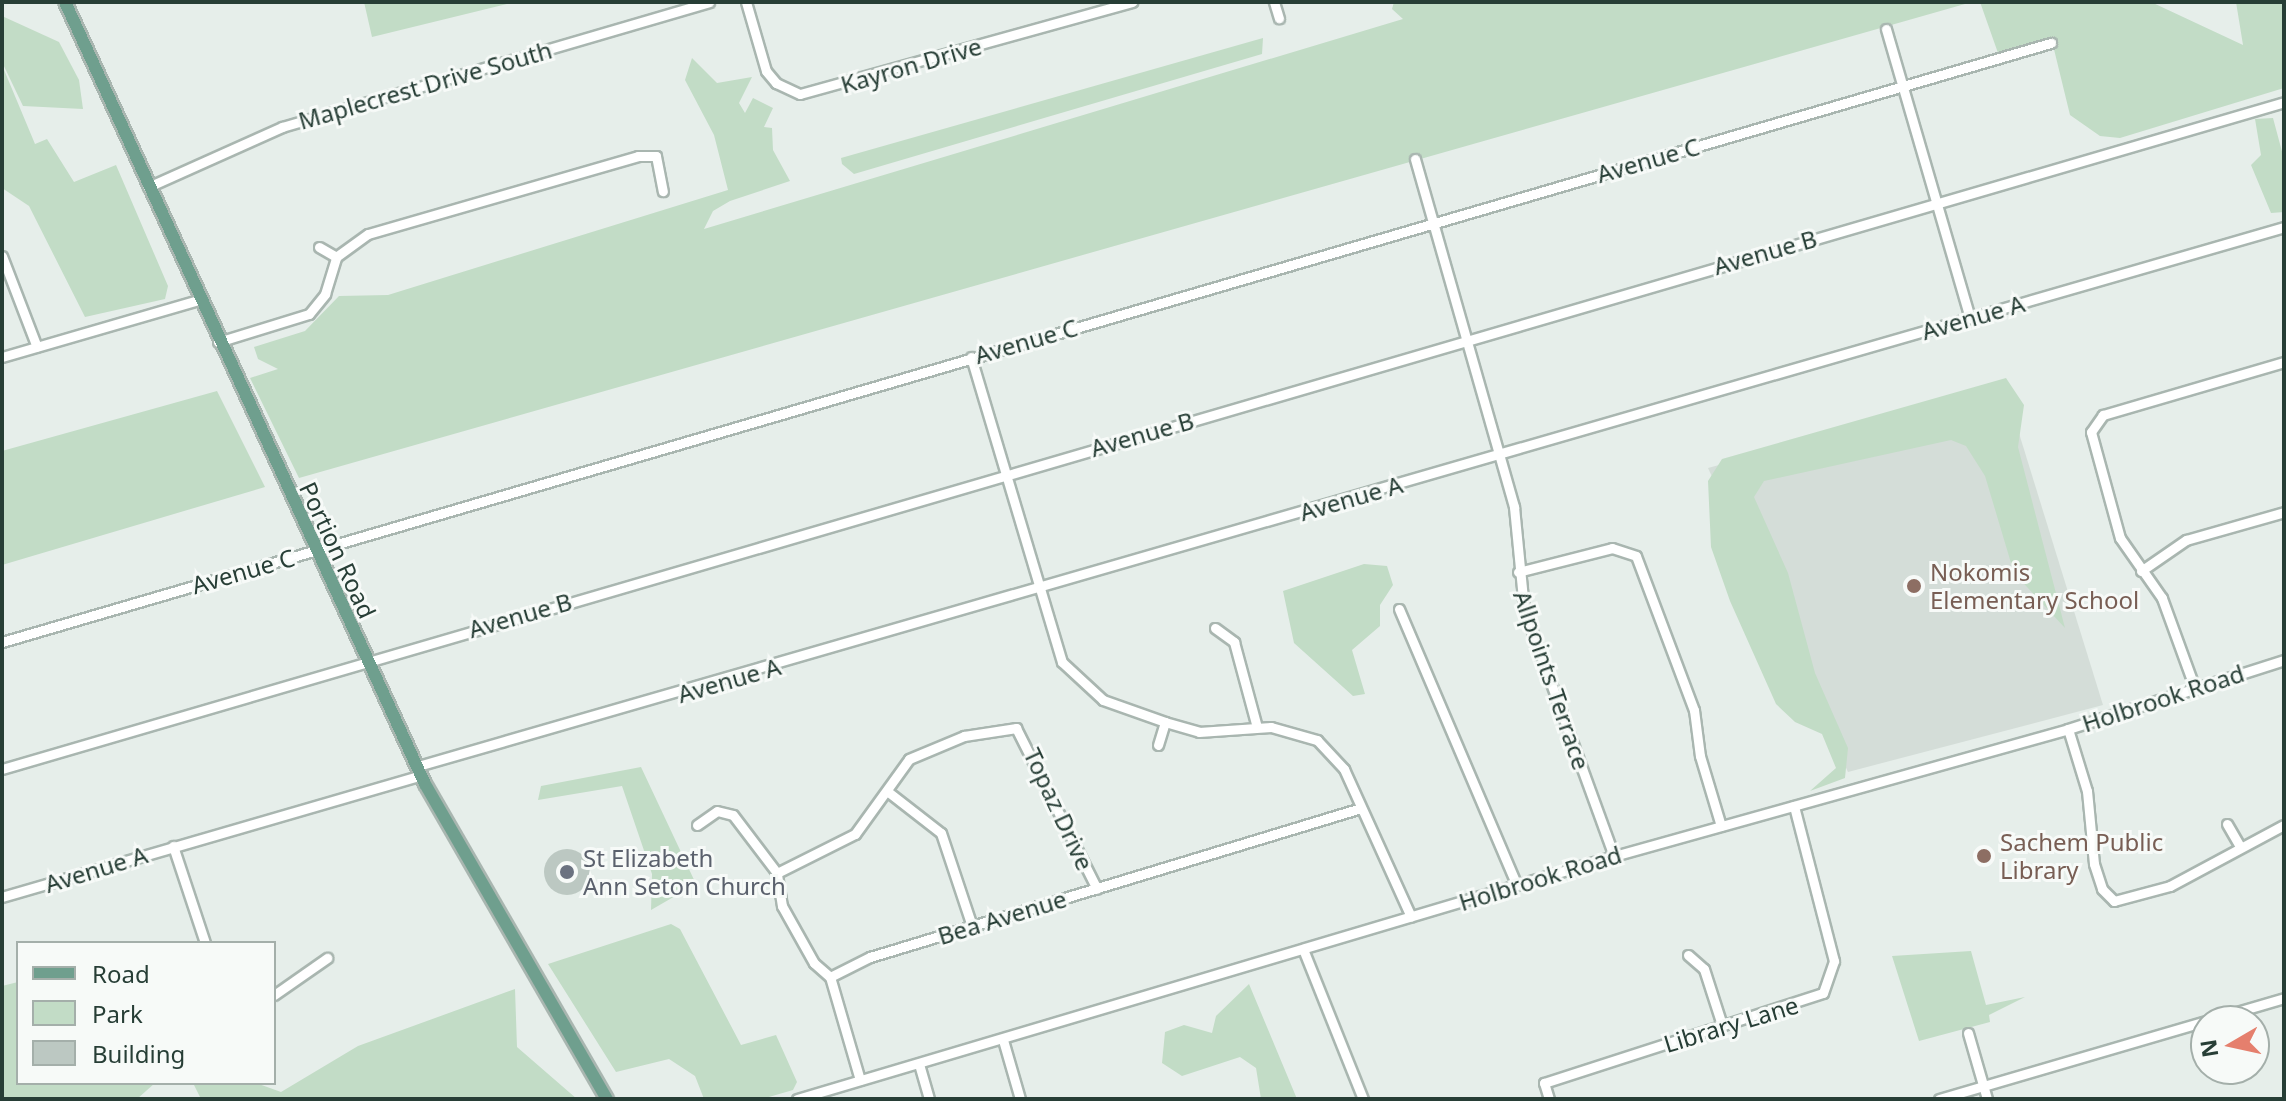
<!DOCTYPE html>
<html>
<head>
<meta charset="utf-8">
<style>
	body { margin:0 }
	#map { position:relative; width:2286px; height:1101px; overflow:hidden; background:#e6eeea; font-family:"Noto Sans",sans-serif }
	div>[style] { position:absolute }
	.built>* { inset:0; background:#d4ddd8 }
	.green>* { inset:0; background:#c2dcc6 }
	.building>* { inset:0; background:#bcc8c2 }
	.round { border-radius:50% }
	.roads { filter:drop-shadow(2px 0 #a9b6b0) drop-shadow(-2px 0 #a9b6b0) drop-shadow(0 2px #a9b6b0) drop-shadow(0 -2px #a9b6b0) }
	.minor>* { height:9px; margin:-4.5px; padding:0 4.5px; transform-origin:4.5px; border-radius:4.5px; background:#fff }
	.major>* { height:12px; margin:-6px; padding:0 6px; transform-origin:6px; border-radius:6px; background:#6f9f8e }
	.dots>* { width:22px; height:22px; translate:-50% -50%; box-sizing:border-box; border:4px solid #f7faf8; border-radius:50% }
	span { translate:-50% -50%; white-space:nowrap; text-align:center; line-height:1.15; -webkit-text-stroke:6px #f7faf8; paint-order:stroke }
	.street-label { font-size:24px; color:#273e36 }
	.education-label { font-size:24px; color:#785e54 }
	.left { translate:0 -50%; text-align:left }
	.worship-label { font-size:24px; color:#5b616d }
	.frame { position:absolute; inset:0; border:4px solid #273e36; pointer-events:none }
	.legend { position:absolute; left:16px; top:941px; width:260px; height:144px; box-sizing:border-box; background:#f7faf8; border:2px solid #a4afaa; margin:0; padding:10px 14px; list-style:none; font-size:24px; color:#273e36 }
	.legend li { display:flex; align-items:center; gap:16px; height:40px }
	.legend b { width:40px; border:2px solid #a4afaa }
	.north { position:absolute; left:2190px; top:1005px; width:80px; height:80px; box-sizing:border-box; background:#f7faf8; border:2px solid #a4afaa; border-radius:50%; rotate:261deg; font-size:22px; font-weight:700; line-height:32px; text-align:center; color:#273e36 }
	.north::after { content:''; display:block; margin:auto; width:28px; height:36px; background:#e57f6d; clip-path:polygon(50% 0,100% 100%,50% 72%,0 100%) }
</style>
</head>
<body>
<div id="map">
	<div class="built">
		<i style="clip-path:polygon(2005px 388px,2103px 705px,1848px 772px,1708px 468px)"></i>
	</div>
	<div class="green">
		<i style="clip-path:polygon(364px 2px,510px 2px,511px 3px,372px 37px)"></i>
		<i style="clip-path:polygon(1394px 2px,1972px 2px,299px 478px,250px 378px,278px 369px,258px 359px,254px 347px,305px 331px,339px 296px,388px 295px,728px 190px,714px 135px,685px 80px,692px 58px,717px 83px,752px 77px,739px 103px,745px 113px,753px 98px,773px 108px,764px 127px,772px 128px,773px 150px,790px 181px,730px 201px,713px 211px,704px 229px,1403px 19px,1392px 9px)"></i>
		<i style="clip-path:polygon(1980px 2px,2151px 2px,2243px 45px,2236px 2px,2284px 2px,2284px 88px,2120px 138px,2100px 136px,2070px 115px,2051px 37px,1998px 53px)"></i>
		<i style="clip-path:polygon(2px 16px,59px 42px,79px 80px,83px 109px,23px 106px,2px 62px)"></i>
		<i style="clip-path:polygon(1263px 38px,1262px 54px,854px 174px,842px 164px,841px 158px)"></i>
		<i style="clip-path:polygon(2px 65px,35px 144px,47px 139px,74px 182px,116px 165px,168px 286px,165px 299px,85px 317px,29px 206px,2px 188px)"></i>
		<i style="clip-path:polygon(2273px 118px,2284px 159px,2284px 212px,2271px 213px,2251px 165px,2261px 155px,2255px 119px)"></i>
		<i style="clip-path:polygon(2006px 378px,2024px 405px,2018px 447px,2065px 628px,2014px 573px,1985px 476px,1966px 446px,1951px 440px,1764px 481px,1754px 497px,1788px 573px,1815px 673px,1848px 748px,1845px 778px,1810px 791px,1836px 768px,1822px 734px,1795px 722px,1776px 704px,1730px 601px,1711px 547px,1708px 481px,1722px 459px)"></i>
		<i style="clip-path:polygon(217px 391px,265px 487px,2px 565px,2px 451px)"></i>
		<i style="clip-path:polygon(1364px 564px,1387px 566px,1393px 585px,1380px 605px,1380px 626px,1352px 650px,1365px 694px,1353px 696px,1294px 643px,1283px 591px)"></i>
		<i style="clip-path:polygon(641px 767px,696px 884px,651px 910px,652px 874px,622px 786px,538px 800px,541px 786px)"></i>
		<i style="clip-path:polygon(671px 924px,680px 929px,741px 1045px,776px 1035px,797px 1082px,793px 1090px,762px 1099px,704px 1099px,695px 1076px,669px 1059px,616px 1072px,548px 964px)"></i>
		<i style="clip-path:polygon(1971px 951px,1986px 1005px,2025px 997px,1989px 1015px,1990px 1022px,1919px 1041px,1892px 956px)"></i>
		<i style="clip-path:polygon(18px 982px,18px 1083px,155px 1083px,137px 1099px,2px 1099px,2px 986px)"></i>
		<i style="clip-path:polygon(1249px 984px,1297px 1099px,1261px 1099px,1256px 1068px,1240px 1057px,1182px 1076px,1162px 1063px,1165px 1032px,1184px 1025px,1212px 1033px,1216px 1016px)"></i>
		<i style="clip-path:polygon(515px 989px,517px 1047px,577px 1099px,201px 1099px,193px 1083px,256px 1083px,281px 1092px,358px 1046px)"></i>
	</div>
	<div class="building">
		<i class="round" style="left:544px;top:849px;width:46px;height:46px"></i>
	</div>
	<div class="roads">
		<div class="minor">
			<i style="left:746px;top:2px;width:72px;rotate:73.8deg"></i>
			<i style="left:766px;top:71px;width:16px;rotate:50deg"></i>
			<i style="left:776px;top:83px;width:26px;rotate:25deg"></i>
			<i style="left:800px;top:94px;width:345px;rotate:-15.5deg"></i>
			<i style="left:1274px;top:2px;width:17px;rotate:73deg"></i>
			<i style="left:1886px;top:29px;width:301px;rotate:73.8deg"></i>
			<i style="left:1415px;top:159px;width:362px;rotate:74.1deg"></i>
			<i style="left:1514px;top:507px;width:102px;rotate:84.4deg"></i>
			<i style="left:1524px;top:609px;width:263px;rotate:70deg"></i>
			<i style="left:148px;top:187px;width:147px;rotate:-24.1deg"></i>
			<i style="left:282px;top:127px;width:445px;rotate:-16.3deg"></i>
			<i style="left:319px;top:247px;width:20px;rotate:30deg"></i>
			<i style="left:2px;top:256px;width:97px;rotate:69deg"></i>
			<i style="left:218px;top:342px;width:95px;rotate:-17.1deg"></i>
			<i style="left:309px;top:314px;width:26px;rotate:-51deg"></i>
			<i style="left:325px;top:294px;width:39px;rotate:-73deg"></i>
			<i style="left:336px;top:257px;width:39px;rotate:-36deg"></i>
			<i style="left:368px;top:234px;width:281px;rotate:-16.1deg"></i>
			<i style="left:638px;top:156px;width:18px"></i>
			<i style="left:656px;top:156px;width:36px;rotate:79deg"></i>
			<i style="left:2px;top:357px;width:204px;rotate:-16.2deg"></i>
			<i style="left:971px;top:357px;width:318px;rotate:73.4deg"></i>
			<i style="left:1062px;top:662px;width:56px;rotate:42.8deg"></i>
			<i style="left:1103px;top:700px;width:66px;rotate:19.5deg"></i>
			<i style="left:1165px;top:722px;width:35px;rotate:16deg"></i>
			<i style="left:1199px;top:732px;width:72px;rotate:-4deg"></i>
			<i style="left:1271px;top:727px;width:48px;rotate:15.8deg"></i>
			<i style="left:1317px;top:740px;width:40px;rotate:47deg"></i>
			<i style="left:1344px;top:769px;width:162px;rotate:65.6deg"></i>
			<i style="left:2141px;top:571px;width:55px;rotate:-34.6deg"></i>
			<i style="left:2186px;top:540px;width:102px;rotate:-15.9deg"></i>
			<i style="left:1518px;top:572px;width:97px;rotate:-14.3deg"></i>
			<i style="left:1612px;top:548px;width:25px;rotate:18deg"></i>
			<i style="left:1636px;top:556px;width:165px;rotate:69.4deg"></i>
			<i style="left:1694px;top:710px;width:46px;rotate:82.6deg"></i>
			<i style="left:1700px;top:756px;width:73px;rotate:73.3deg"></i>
			<i style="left:1399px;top:609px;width:300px;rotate:66.9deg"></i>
			<i style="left:1215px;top:628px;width:24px;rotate:36deg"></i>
			<i style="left:1234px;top:642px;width:88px;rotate:74.9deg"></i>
			<i style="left:2px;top:642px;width:2135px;rotate:-16.3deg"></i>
			<i style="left:2194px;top:686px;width:94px;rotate:-110deg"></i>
			<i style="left:2162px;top:598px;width:73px;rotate:-125deg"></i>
			<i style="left:2120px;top:538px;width:110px;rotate:-105.3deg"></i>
			<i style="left:2091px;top:432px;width:21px;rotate:-55deg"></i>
			<i style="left:2103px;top:415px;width:189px;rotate:-16.3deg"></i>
			<i style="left:2068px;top:729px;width:65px;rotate:73deg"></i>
			<i style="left:2087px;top:791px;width:73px;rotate:84.5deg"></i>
			<i style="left:2094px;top:864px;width:26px;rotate:72deg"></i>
			<i style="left:2102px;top:889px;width:17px;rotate:45deg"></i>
			<i style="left:2114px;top:901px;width:58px;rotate:-15deg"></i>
			<i style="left:2170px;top:886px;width:129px;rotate:-28.2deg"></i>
			<i style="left:1158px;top:745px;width:24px;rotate:-73deg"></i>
			<i style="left:418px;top:766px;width:1942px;rotate:-16.11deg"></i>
			<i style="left:2px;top:769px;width:2377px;rotate:-16.29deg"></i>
			<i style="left:887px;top:791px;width:68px;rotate:37.9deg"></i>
			<i style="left:941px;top:833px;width:98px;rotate:71.6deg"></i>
			<i style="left:2227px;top:824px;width:24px;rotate:60deg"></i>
			<i style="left:697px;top:825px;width:24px;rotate:-35deg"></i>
			<i style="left:717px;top:811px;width:16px;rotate:14deg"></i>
			<i style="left:733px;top:815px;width:73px;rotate:52.8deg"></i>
			<i style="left:173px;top:846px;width:102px;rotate:71.7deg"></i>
			<i style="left:2px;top:897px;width:436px;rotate:-16.2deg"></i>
			<i style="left:1303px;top:949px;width:162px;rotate:68.2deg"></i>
			<i style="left:1688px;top:955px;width:21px;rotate:41deg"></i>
			<i style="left:1704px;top:969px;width:59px;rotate:72.2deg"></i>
			<i style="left:830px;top:977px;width:45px;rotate:-26.6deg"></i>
			<i style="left:870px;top:957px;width:513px;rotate:-16.88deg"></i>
			<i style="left:274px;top:995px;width:65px;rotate:-34.9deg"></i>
			<i style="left:1968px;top:1033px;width:69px;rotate:73.9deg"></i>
			<i style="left:1003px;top:1040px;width:61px;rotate:73.9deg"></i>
			<i style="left:919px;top:1064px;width:36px;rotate:74deg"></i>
			<i style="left:860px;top:1080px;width:107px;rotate:-106.2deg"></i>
			<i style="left:830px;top:977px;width:21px;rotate:-139deg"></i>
			<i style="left:814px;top:963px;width:65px;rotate:-119.3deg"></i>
			<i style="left:782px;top:906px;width:33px;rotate:-99deg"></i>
			<i style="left:777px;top:873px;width:87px;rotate:-26.6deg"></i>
			<i style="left:855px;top:834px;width:92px;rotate:-54.2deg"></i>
			<i style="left:909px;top:759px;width:60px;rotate:-22.7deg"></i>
			<i style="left:964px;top:736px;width:53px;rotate:-8.7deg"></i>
			<i style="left:1016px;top:728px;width:180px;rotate:63.3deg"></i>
			<i style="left:797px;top:1099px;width:852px;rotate:-16.56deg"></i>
			<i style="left:1614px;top:856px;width:471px;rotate:-15.6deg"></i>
			<i style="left:2068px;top:729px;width:227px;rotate:-17.7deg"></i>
			<i style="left:1549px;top:1099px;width:17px;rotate:-107deg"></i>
			<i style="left:1544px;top:1083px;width:293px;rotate:-17.9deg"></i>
			<i style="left:1823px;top:993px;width:34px;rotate:-71deg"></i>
			<i style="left:1834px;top:961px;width:160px;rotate:-104.5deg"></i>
			<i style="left:1939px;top:1099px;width:359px;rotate:-16.3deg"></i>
		</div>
		<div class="major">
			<i style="left:65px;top:2px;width:861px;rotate:65.28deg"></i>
			<i style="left:425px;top:784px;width:364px;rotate:60deg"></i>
		</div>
	</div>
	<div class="dots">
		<i style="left:1914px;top:586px;background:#8d6e63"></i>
		<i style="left:1984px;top:856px;background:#8d6e63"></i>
		<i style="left:567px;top:872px;background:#6b7280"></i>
	</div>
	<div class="street-label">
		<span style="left:911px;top:65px;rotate:-16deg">Kayron Drive</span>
		<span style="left:425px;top:85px;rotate:-16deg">Maplecrest Drive South</span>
		<span style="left:1648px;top:160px;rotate:-16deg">Avenue C</span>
		<span style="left:1765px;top:252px;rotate:-16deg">Avenue B</span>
		<span style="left:1973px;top:317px;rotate:-16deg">Avenue A</span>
		<span style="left:1026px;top:341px;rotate:-16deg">Avenue C</span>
		<span style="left:1142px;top:434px;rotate:-16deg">Avenue B</span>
		<span style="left:1351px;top:498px;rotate:-16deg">Avenue A</span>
		<span style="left:338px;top:550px;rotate:65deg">Portion Road</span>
		<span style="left:243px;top:571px;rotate:-16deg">Avenue C</span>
		<span style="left:520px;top:615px;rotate:-16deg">Avenue B</span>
		<span style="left:729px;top:680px;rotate:-16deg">Avenue A</span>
		<span style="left:1552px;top:680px;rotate:71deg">Allpoints Terrace</span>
		<span style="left:2163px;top:698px;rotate:-18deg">Holbrook Road</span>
		<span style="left:1059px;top:809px;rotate:65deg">Topaz Drive</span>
		<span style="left:96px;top:869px;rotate:-17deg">Avenue A</span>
		<span style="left:1540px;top:878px;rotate:-17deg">Holbrook Road</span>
		<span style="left:1002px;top:917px;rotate:-17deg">Bea Avenue</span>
		<span style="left:1731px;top:1024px;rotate:-17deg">Library Lane</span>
	</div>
	<div class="education-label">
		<span class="left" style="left:1930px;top:586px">Nokomis<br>Elementary School</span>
		<span class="left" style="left:2000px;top:856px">Sachem Public<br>Library</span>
	</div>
	<div class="worship-label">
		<span class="left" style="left:583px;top:872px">St Elizabeth<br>Ann Seton Church</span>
	</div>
	<div class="frame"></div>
	<ul class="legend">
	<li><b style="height:10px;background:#6f9f8e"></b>Road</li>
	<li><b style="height:22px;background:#c2dcc6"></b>Park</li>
	<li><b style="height:22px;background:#bcc8c2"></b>Building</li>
	</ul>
	<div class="north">N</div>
</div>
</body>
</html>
